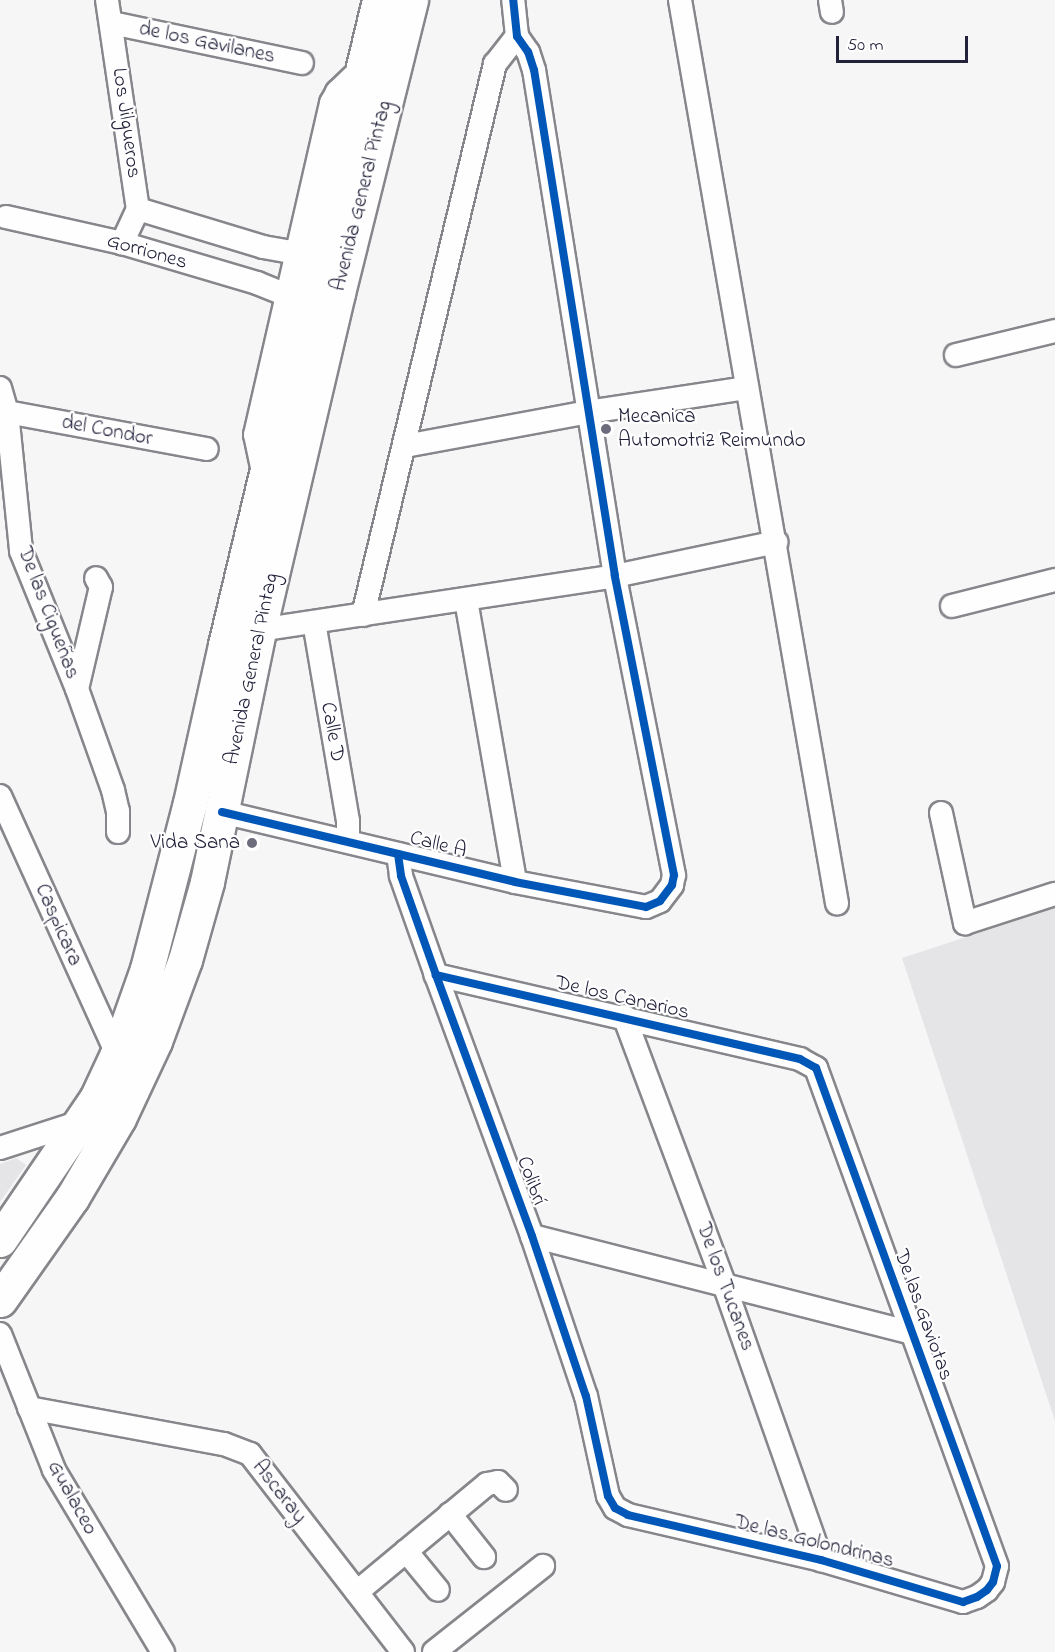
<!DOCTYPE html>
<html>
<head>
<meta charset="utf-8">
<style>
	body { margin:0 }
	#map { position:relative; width:1055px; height:1652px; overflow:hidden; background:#f6f6f7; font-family:"Indie Flower",sans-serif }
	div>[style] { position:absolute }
	.built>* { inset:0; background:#e5e5e8 }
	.roads { filter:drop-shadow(2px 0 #86868b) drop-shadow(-2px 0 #86868b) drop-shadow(0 2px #86868b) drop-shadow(0 -2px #86868b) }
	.minor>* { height:22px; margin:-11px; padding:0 11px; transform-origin:11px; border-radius:11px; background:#fefefe }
	.highway>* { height:33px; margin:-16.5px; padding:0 16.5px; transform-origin:16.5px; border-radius:16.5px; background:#fefefe }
	.cycleway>* { height:8px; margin:-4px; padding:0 4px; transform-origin:4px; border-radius:4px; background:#0057b8 }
	.dots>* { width:16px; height:16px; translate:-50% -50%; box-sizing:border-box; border:3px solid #fff; border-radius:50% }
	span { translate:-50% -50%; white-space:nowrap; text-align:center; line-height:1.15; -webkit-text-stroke:4.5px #fff; paint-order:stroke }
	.street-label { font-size:21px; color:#22223b }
	.poi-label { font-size:21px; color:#22223b }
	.left { translate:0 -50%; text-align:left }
	.right { translate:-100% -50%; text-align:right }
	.scale { position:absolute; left:836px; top:36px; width:132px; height:27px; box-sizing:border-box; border:3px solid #22223b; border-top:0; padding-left:8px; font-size:18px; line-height:21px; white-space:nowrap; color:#22223b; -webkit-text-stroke:4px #fff; paint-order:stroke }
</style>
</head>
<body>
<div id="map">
	<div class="built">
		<i style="clip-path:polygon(1055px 908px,1055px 1421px,902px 958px)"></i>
		<i style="clip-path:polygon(16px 1158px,26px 1165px,0 1202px,0 1164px)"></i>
	</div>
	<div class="roads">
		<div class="minor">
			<i style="left:107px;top:0;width:211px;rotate:81.6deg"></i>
			<i style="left:138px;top:209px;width:38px;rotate:115deg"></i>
			<i style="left:680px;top:0;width:917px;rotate:80.14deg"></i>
			<i style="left:830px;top:0;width:12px;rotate:81deg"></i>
			<i style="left:112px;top:23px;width:194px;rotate:11.9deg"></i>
			<i style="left:138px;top:209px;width:131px;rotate:16.9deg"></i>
			<i style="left:263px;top:247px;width:34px;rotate:10deg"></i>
			<i style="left:6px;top:217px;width:119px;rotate:12.6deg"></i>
			<i style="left:122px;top:243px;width:141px;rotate:16.5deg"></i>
			<i style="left:257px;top:283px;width:31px;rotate:22deg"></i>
			<i style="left:956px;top:355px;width:102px;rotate:-13.6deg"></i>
			<i style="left:0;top:388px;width:25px;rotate:74deg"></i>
			<i style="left:7px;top:412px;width:140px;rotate:84.2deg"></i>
			<i style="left:21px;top:551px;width:149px;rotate:67.9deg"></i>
			<i style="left:77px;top:689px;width:107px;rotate:70.4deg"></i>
			<i style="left:113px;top:790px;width:22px;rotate:77deg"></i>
			<i style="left:118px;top:811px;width:21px;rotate:90deg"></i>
			<i style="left:7px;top:412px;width:203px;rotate:10.5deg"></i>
			<i style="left:405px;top:446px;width:186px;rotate:-10.5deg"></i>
			<i style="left:588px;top:412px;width:161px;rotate:-8.6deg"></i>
			<i style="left:263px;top:472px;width:38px;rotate:-102deg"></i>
			<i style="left:255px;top:435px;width:341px;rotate:-77.1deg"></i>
			<i style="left:331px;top:103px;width:13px;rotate:-61deg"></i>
			<i style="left:337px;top:92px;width:33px;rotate:-44deg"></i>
			<i style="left:466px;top:600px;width:286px;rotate:80.1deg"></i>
			<i style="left:952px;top:606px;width:106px;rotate:-14.2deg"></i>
			<i style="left:363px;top:615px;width:567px;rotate:-76.53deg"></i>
			<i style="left:495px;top:64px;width:36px;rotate:-52deg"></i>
			<i style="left:314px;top:622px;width:202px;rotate:80.3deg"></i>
			<i style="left:348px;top:821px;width:20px;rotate:90deg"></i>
			<i style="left:259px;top:630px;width:360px;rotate:-8.6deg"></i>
			<i style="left:615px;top:576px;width:165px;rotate:-11.9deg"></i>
			<i style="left:77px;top:689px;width:105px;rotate:-76.8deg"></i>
			<i style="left:101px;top:587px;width:10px;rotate:-119deg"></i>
			<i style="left:0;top:796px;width:283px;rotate:65.6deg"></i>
			<i style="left:222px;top:812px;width:301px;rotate:13.4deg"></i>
			<i style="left:515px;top:882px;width:133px;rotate:10.8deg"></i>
			<i style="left:646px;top:907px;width:15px;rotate:-23deg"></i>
			<i style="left:660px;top:901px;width:20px;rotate:-53deg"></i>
			<i style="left:672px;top:885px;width:10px;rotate:-79deg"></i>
			<i style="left:674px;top:875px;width:305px;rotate:-101.2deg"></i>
			<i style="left:615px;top:576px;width:512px;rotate:-99.09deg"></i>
			<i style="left:534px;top:70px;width:19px;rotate:-108deg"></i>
			<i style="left:528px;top:52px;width:19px;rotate:-125deg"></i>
			<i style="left:517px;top:36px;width:36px;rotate:-96deg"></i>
			<i style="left:941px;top:813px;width:113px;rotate:77.7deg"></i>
			<i style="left:965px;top:923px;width:95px;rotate:-17.9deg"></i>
			<i style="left:398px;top:854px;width:22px;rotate:82deg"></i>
			<i style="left:401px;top:876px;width:105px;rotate:70.5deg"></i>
			<i style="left:436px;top:975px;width:278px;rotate:69.8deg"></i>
			<i style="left:532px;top:1236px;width:169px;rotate:71.4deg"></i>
			<i style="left:586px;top:1396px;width:102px;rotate:77.6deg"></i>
			<i style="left:608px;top:1496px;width:14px;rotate:60deg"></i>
			<i style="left:615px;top:1508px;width:15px;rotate:28deg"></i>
			<i style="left:628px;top:1515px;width:198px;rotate:13.1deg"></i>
			<i style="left:821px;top:1560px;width:148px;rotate:16.5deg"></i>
			<i style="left:963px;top:1602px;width:15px;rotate:-20deg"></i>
			<i style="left:977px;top:1597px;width:12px;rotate:-35deg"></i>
			<i style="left:987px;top:1590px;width:10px;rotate:-53deg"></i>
			<i style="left:993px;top:1582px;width:16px;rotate:-76deg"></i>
			<i style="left:997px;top:1566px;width:530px;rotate:-109.97deg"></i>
			<i style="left:816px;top:1068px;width:18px;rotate:-151deg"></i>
			<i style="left:800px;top:1059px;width:374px;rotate:-167deg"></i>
			<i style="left:624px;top:1016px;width:286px;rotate:69.5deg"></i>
			<i style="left:724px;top:1284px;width:293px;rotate:70.6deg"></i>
			<i style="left:0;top:1148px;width:87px;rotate:-18deg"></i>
			<i style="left:532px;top:1236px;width:390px;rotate:14.3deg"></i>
			<i style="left:0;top:1334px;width:146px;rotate:68.3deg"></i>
			<i style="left:54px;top:1470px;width:212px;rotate:59.1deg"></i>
			<i style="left:29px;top:1408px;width:198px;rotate:10.5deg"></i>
			<i style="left:224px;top:1444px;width:28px;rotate:21deg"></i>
			<i style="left:250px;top:1454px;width:250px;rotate:52.3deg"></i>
			<i style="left:450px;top:1514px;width:55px;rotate:51.7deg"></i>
			<i style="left:406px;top:1551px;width:50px;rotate:50.6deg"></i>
			<i style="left:357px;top:1592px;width:169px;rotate:-39.7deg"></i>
			<i style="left:487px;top:1484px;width:11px;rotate:-10deg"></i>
			<i style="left:498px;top:1482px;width:11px;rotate:45deg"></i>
			<i style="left:434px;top:1652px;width:139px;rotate:-38.3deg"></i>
		</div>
		<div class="highway">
			<i style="left:0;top:1240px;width:171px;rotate:-55.8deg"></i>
			<i style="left:96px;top:1099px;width:50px;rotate:-65deg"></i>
			<i style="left:117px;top:1054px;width:90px;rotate:-70.6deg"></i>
			<i style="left:147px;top:969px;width:171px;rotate:-75.5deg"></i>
			<i style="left:190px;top:803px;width:162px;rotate:-77.5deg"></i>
			<i style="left:225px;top:645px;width:663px;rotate:-76.57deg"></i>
			<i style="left:0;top:1300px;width:125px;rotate:-54.8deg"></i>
			<i style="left:72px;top:1198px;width:93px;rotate:-59.6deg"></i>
			<i style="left:119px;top:1118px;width:85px;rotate:-64.9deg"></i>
			<i style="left:155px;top:1041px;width:86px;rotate:-69.7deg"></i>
			<i style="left:185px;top:960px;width:81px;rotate:-74.2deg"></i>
			<i style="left:207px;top:882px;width:257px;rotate:-78.3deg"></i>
			<i style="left:259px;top:630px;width:346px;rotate:-76.8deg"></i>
			<i style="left:338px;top:293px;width:302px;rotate:-76deg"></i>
		</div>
	</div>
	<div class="cycleway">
		<i style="left:222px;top:812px;width:301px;rotate:13.4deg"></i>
		<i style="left:515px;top:882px;width:133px;rotate:10.8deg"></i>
		<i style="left:646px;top:907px;width:15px;rotate:-23deg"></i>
		<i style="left:660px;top:901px;width:20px;rotate:-53deg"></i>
		<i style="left:672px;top:885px;width:10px;rotate:-79deg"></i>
		<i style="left:674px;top:875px;width:305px;rotate:-101.2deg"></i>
		<i style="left:615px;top:576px;width:512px;rotate:-99.09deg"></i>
		<i style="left:534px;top:70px;width:19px;rotate:-108deg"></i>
		<i style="left:528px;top:52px;width:19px;rotate:-125deg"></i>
		<i style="left:517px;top:36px;width:36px;rotate:-96deg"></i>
		<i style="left:398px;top:854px;width:22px;rotate:82deg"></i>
		<i style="left:401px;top:876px;width:105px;rotate:70.5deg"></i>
		<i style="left:436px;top:975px;width:278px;rotate:69.8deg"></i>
		<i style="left:532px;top:1236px;width:169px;rotate:71.4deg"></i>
		<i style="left:586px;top:1396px;width:102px;rotate:77.6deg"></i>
		<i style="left:608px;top:1496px;width:14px;rotate:60deg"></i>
		<i style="left:615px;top:1508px;width:15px;rotate:28deg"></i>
		<i style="left:628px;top:1515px;width:198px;rotate:13.1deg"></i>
		<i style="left:821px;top:1560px;width:148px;rotate:16.5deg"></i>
		<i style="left:963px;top:1602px;width:15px;rotate:-20deg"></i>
		<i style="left:977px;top:1597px;width:12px;rotate:-35deg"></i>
		<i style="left:987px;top:1590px;width:10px;rotate:-53deg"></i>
		<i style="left:993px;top:1582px;width:16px;rotate:-76deg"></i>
		<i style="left:997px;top:1566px;width:530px;rotate:-109.97deg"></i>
		<i style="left:816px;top:1068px;width:18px;rotate:-151deg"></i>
		<i style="left:800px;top:1059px;width:374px;rotate:-167deg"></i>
	</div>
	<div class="dots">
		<i style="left:606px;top:429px;background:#6c6c7d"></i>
		<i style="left:252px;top:843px;background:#6c6c7d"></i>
	</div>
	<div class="street-label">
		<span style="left:207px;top:43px;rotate:12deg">de los Gavilanes</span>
		<span style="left:126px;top:123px;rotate:82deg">Los Jilgueros</span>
		<span style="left:362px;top:196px;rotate:-76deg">Avenida General Pintag</span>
		<span style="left:147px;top:252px;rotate:16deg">Gorriones</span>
		<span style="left:107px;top:431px;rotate:11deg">del Condor</span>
		<span style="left:48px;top:613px;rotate:69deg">De las Cigueñas</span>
		<span style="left:252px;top:669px;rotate:-78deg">Avenida General Pintag</span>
		<span style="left:332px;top:732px;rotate:80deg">Calle D</span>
		<span style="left:438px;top:845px;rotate:14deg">Calle A</span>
		<span style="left:58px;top:925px;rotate:66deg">Caspicara</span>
		<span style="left:622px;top:998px;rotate:13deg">De los Canarios</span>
		<span style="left:531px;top:1181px;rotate:70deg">Colibrí</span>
		<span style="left:725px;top:1287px;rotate:70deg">De los Tucanes</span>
		<span style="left:923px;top:1315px;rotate:70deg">De las Gaviotas</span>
		<span style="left:279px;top:1492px;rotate:52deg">Ascaray</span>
		<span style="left:72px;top:1498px;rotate:61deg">Gualaceo</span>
		<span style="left:814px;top:1542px;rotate:14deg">De las Golondrinas</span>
	</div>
	<div class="poi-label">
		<span class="left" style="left:618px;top:429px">Mecanica<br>Automotriz Reimundo</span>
		<span class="right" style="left:240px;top:843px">Vida Sana</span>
	</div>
	<div class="scale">50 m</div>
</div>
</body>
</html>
